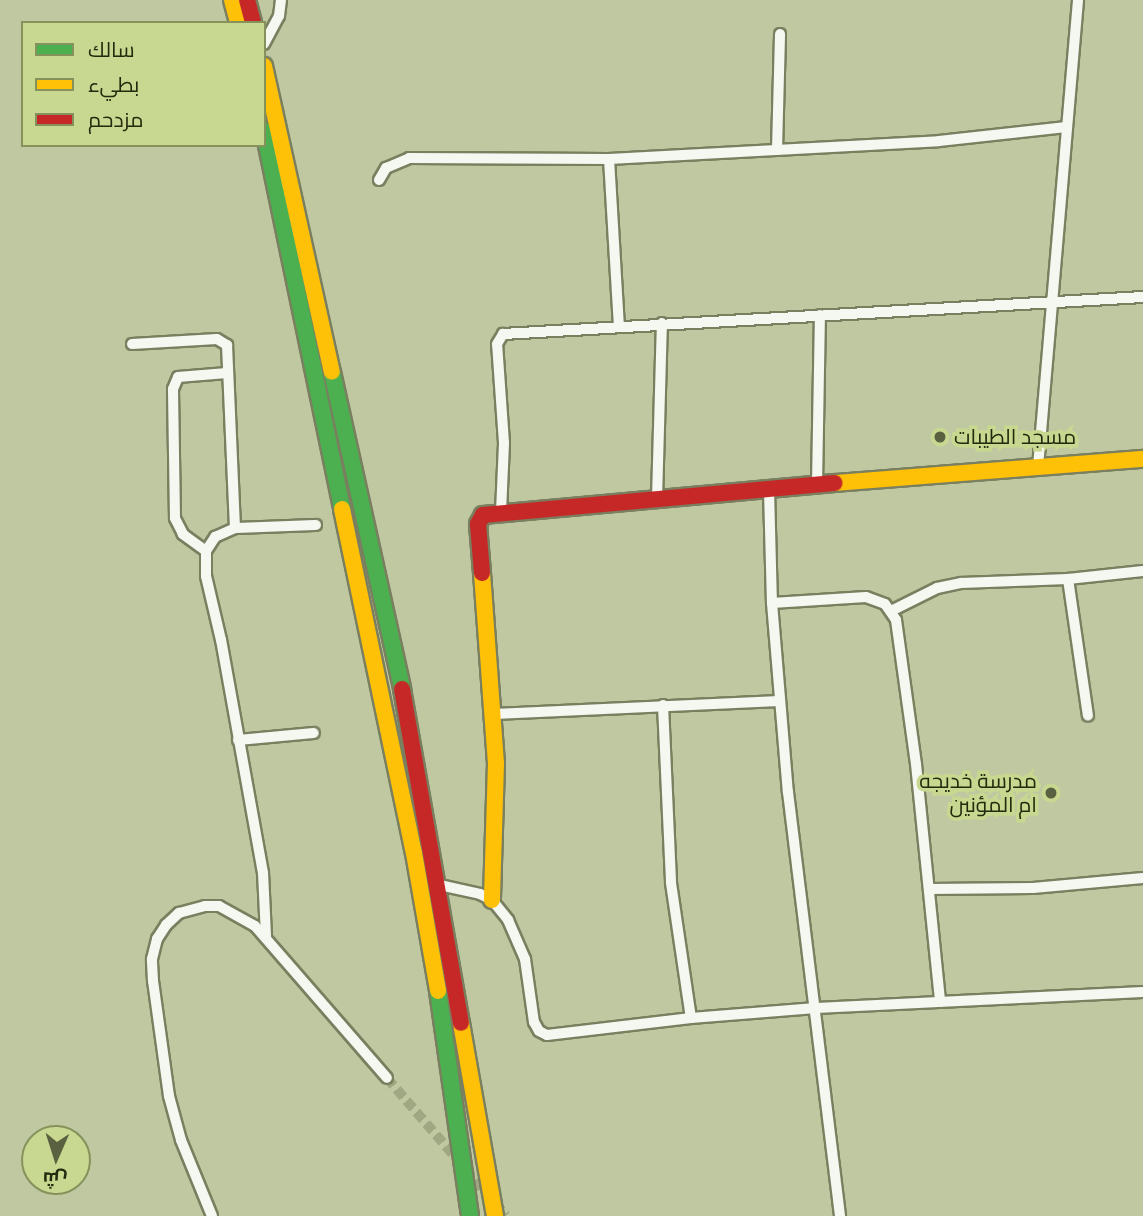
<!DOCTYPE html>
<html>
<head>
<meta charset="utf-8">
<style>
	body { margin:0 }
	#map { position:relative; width:1143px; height:1216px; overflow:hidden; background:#bfc8a0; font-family:Signika,Cairo,sans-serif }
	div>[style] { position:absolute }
	.street-tunnel>* { height:10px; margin-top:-5px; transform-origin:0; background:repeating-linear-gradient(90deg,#a0a883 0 10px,transparent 0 15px) }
	.roads { filter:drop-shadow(2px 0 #797f5f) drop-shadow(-2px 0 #797f5f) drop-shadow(0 2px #797f5f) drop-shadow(0 -2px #797f5f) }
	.street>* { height:10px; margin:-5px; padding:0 5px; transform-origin:5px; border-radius:5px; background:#f5f7f1 }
	.fast>* { height:16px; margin:-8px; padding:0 8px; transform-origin:8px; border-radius:8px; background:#4caf50 }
	.slow>* { height:16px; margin:-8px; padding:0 8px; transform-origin:8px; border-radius:8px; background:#ffc107 }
	.jam>* { height:16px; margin:-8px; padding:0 8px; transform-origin:8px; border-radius:8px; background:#c62828 }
	.dots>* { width:19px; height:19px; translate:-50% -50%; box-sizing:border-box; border:4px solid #c8d890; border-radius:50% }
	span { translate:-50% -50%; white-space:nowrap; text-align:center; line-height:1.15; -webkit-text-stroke:7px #c8d890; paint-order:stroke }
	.poi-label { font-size:21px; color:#242a0d }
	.left { translate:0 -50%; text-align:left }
	.right { translate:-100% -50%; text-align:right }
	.legend { position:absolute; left:21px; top:21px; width:245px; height:126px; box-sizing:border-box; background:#c8d890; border:2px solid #86925c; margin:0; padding:9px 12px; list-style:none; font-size:21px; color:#242a0d }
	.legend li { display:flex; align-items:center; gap:14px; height:35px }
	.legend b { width:35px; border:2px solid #86925c }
	.north { position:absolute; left:21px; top:1125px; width:70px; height:70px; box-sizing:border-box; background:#c8d890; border:2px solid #86925c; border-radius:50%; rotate:183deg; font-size:19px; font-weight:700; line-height:28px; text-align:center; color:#242a0d }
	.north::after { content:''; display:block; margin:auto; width:24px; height:32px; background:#5a6140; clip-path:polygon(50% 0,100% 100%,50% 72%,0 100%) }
</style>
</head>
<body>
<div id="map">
	<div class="street-tunnel">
		<i style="left:387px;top:1078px;width:182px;rotate:49.2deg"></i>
	</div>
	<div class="roads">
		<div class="street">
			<i style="left:264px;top:44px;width:32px;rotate:-62deg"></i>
			<i style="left:279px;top:16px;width:16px;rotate:-83deg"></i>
			<i style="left:777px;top:150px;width:116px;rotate:-88.5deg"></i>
			<i style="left:609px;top:159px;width:166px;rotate:86.6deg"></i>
			<i style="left:379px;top:180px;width:14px;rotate:-60deg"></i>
			<i style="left:386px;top:168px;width:25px;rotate:-23deg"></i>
			<i style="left:409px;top:158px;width:200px;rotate:0.3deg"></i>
			<i style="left:609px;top:159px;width:330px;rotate:-3.1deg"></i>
			<i style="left:939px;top:141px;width:128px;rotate:-6.3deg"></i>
			<i style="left:132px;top:344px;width:85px;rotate:-3.4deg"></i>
			<i style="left:217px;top:339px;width:12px;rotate:31deg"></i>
			<i style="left:227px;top:345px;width:183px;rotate:87.5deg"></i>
			<i style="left:1038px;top:467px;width:469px;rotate:-85.1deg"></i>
			<i style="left:817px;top:484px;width:169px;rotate:-89deg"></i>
			<i style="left:769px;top:490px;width:113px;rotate:88.5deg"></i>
			<i style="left:772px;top:603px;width:190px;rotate:85.2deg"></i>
			<i style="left:788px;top:792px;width:427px;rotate:83deg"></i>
			<i style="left:657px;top:499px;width:176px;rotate:-88.4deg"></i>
			<i style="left:501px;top:512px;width:69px;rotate:-87.5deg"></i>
			<i style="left:504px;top:443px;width:99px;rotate:-94deg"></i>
			<i style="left:497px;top:344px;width:12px;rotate:-59deg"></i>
			<i style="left:503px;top:334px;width:641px;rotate:-3.31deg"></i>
			<i style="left:206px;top:551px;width:29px;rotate:-144deg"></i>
			<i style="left:183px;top:534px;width:18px;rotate:-117deg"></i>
			<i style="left:175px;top:518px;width:129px;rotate:-90.9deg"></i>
			<i style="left:173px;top:389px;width:13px;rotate:-67deg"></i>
			<i style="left:178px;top:377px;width:49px;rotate:-4.7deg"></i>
			<i style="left:1068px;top:579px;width:138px;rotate:81.7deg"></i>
			<i style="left:772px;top:603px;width:94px;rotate:-3.7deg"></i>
			<i style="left:866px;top:597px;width:20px;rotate:20deg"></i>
			<i style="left:885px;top:604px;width:19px;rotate:55deg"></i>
			<i style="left:896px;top:620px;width:145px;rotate:82.1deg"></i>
			<i style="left:916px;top:764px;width:239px;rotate:84.2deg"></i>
			<i style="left:891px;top:611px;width:51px;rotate:-26.6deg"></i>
			<i style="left:937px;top:588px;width:25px;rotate:-12deg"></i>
			<i style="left:961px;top:583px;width:107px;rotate:-2.1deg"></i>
			<i style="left:1068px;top:579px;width:75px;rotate:-6.1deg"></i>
			<i style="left:663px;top:705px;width:178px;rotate:87.4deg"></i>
			<i style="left:671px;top:883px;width:136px;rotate:81.6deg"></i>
			<i style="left:494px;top:714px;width:286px;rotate:-2.6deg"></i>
			<i style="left:238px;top:740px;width:76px;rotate:-5.3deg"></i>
			<i style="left:435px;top:884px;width:46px;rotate:12.5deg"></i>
			<i style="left:480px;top:894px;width:13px;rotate:27deg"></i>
			<i style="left:492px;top:900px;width:26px;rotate:51deg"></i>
			<i style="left:508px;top:920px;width:43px;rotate:66.4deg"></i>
			<i style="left:525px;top:959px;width:64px;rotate:81.9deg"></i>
			<i style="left:534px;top:1022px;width:10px;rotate:61deg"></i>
			<i style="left:539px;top:1031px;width:9px;rotate:27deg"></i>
			<i style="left:547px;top:1035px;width:145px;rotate:-6.7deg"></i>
			<i style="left:691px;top:1018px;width:125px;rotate:-4.6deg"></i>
			<i style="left:816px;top:1008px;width:327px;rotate:-2.8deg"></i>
			<i style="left:929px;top:889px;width:104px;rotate:-0.6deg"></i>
			<i style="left:1033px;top:888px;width:110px;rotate:-5.2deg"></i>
			<i style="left:266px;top:936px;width:63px;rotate:-92.7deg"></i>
			<i style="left:263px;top:873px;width:237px;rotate:-100.2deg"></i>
			<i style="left:221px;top:640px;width:66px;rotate:-103.2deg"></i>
			<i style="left:206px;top:576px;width:25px;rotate:-90deg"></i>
			<i style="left:206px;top:551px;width:17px;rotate:-57deg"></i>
			<i style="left:215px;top:537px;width:22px;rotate:-24deg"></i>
			<i style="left:235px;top:528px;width:81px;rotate:-2.1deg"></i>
			<i style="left:212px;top:1216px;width:82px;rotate:-112.2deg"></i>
			<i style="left:181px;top:1140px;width:46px;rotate:-105.3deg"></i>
			<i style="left:169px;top:1096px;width:116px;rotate:-97.9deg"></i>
			<i style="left:153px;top:981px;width:22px;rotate:-93deg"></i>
			<i style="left:152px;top:959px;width:21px;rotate:-76deg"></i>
			<i style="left:157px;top:939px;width:17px;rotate:-57deg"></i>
			<i style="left:166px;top:925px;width:18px;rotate:-43deg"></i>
			<i style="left:179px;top:913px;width:27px;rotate:-15deg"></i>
			<i style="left:205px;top:906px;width:14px"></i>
			<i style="left:219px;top:906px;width:41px;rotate:29.1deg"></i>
			<i style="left:255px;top:926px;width:201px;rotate:49deg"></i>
		</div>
		<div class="fast">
			<i style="left:264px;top:131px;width:386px;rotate:78.3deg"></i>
			<i style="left:332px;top:372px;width:325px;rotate:77.5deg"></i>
			<i style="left:438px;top:991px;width:227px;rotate:81.9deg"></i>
		</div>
		<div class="slow">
			<i style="left:232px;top:0;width:24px;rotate:75deg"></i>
			<i style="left:264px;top:66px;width:313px;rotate:77.5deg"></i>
			<i style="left:835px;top:483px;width:309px;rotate:-4.5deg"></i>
			<i style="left:342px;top:509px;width:351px;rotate:78.2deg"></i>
			<i style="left:414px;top:853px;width:140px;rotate:80.1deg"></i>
			<i style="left:482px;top:573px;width:191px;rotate:85.8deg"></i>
			<i style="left:496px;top:763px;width:137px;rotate:91.7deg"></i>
			<i style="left:461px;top:1023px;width:196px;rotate:80deg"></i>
		</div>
		<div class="jam">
			<i style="left:247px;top:0;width:24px;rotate:75deg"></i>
			<i style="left:482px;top:573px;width:49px;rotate:-94.7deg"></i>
			<i style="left:478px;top:524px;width:10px;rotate:-61deg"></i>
			<i style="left:483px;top:515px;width:353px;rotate:-5.2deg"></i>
			<i style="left:402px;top:689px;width:339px;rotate:80deg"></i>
		</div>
	</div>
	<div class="dots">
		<i style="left:940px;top:437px;background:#5a6140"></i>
		<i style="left:1051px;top:793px;background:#5a6140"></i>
	</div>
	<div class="poi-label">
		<span class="left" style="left:954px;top:437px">مسجد الطيبات</span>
		<span class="right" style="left:1037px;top:793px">مدرسة خديجه<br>ام المؤنين</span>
	</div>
	<ul class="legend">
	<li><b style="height:9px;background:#4caf50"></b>سالك</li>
	<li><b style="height:9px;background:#ffc107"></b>بطيء</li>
	<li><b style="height:9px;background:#c62828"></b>مزدحم</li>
	</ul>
	<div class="north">ش</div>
</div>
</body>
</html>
